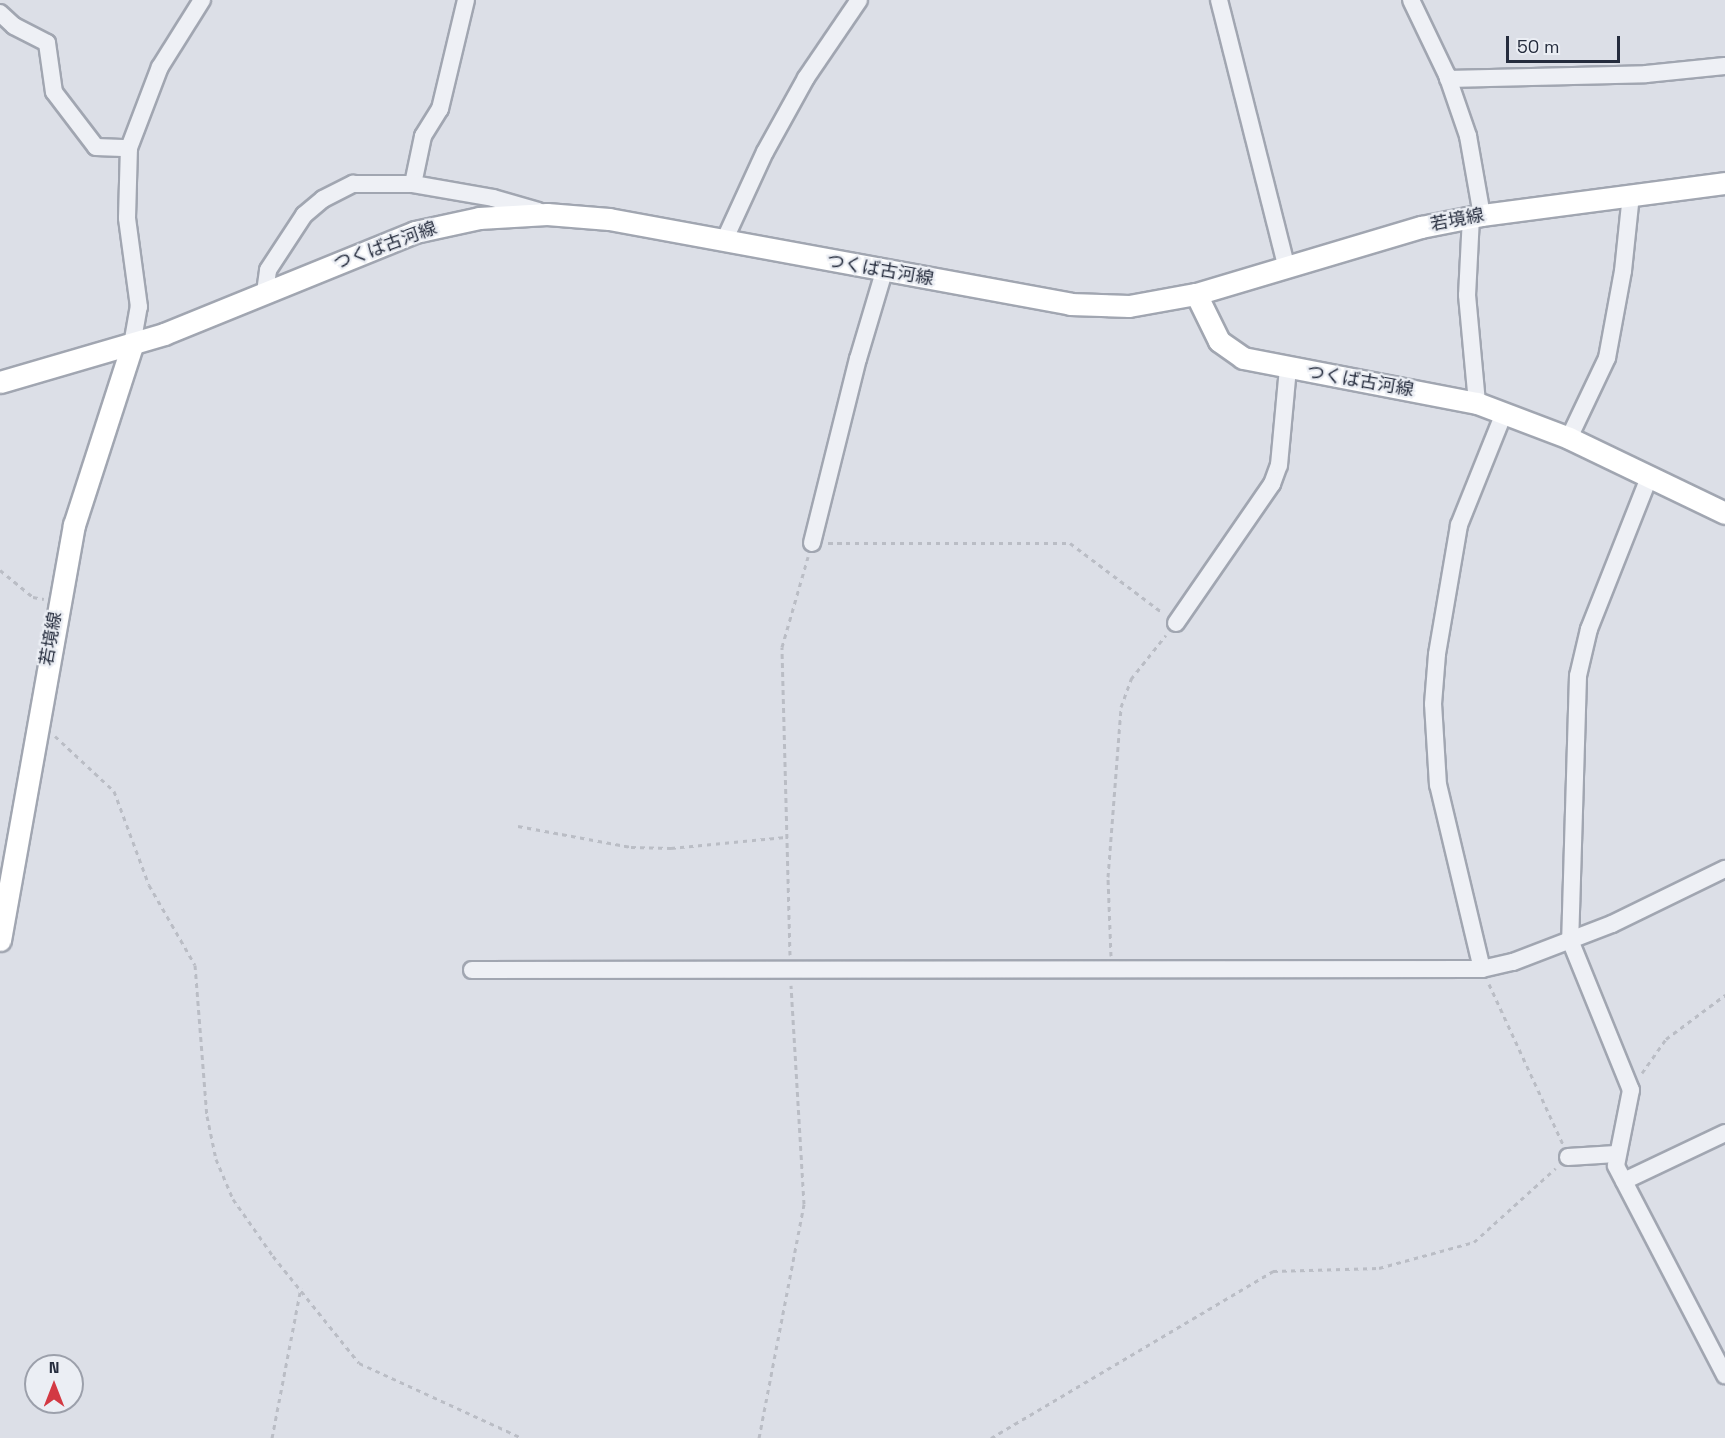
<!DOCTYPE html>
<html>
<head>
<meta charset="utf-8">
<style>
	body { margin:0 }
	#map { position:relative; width:1725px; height:1438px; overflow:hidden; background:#dcdfe7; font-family:"Space Grotesk","Noto Sans JP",sans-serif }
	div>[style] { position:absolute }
	.path>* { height:3px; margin-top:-1.5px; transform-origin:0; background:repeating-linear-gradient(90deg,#babdc5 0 4.5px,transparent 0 9px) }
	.roads { filter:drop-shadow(2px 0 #a1a6b1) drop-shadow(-2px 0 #a1a6b1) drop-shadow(0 2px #a1a6b1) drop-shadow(0 -2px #a1a6b1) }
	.minor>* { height:16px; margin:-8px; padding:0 8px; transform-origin:8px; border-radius:8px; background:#eef0f5 }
	.major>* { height:21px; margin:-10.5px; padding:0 10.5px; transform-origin:10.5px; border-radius:10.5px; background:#fff }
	span { translate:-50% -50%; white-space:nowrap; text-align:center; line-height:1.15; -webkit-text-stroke:4.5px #ebeef4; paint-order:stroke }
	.street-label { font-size:18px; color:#252c3d }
	.north { position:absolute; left:24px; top:1354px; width:60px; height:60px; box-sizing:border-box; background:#ebeef4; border:2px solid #9ca0ab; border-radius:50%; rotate:0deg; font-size:16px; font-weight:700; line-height:24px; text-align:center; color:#252c3d }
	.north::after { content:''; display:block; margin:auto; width:21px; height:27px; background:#d33943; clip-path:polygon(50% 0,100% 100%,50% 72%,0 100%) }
	.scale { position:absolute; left:1506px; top:36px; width:114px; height:27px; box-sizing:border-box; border:3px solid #252c3d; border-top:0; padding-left:8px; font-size:18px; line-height:21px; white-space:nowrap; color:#252c3d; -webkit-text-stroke:4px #ebeef4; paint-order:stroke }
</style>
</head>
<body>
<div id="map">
	<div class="path">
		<i style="left:828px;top:543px;width:242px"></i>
		<i style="left:1070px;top:543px;width:116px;rotate:37deg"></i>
		<i style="left:0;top:570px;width:43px;rotate:39.3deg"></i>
		<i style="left:33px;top:597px;width:11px;rotate:10deg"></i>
		<i style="left:55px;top:736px;width:81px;rotate:43deg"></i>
		<i style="left:114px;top:791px;width:100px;rotate:69.6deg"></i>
		<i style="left:149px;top:885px;width:92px;rotate:60.1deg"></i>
		<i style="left:195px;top:965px;width:151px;rotate:85.5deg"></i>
		<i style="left:207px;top:1116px;width:44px;rotate:78.2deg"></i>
		<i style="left:216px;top:1159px;width:43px;rotate:67deg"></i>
		<i style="left:233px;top:1199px;width:70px;rotate:54.9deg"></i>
		<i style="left:273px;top:1256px;width:137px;rotate:51.2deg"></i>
		<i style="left:359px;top:1363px;width:179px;rotate:24.7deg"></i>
		<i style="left:518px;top:826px;width:115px;rotate:10.5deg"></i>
		<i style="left:631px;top:847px;width:40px;rotate:1.4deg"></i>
		<i style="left:671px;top:848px;width:115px;rotate:-5.5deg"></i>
		<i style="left:790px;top:955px;width:308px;rotate:-91.5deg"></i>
		<i style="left:782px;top:647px;width:94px;rotate:-73.9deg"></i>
		<i style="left:1111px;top:956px;width:79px;rotate:-92.2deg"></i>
		<i style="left:1108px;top:877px;width:170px;rotate:-85.6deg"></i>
		<i style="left:1121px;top:707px;width:30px;rotate:-70deg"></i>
		<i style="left:1131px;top:679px;width:56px;rotate:-51.5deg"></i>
		<i style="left:1489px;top:984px;width:176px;rotate:65.2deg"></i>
		<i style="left:1642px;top:1073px;width:42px;rotate:-54.8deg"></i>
		<i style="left:1666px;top:1039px;width:74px;rotate:-36.7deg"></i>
		<i style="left:272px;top:1438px;width:153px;rotate:-79.1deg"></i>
		<i style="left:759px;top:1438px;width:238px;rotate:-79.1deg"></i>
		<i style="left:804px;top:1204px;width:219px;rotate:-93.4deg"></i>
		<i style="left:991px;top:1438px;width:328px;rotate:-30.6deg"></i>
		<i style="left:1273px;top:1271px;width:106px;rotate:-1.6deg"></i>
		<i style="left:1379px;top:1268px;width:98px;rotate:-15.3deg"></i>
		<i style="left:1474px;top:1242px;width:110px;rotate:-42.1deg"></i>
	</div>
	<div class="roads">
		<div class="minor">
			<i style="left:1219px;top:0;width:273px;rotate:75.8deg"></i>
			<i style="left:1411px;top:0;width:83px;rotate:64.4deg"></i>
			<i style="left:1447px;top:75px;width:65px;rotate:71deg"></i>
			<i style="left:1468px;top:136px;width:80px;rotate:80deg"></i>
			<i style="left:0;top:13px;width:19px;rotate:43deg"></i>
			<i style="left:14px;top:26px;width:37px;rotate:27deg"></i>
			<i style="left:47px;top:43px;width:49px;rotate:81.9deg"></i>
			<i style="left:54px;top:92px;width:69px;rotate:52.6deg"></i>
			<i style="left:96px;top:147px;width:33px;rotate:2deg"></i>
			<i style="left:1448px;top:79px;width:198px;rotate:-1.4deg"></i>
			<i style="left:1646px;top:74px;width:79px;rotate:-5.8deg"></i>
			<i style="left:413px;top:184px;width:49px;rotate:-78.2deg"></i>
			<i style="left:423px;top:136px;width:32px;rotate:-58deg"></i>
			<i style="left:440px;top:109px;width:112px;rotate:-76.6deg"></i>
			<i style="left:1471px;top:217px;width:78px;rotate:92.9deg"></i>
			<i style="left:1467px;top:295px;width:108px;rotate:84.7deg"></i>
			<i style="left:724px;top:241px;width:98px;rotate:-65.3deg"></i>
			<i style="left:765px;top:152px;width:85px;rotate:-61deg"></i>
			<i style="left:806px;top:78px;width:94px;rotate:-55.8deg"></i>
			<i style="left:265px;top:292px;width:22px;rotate:-82deg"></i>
			<i style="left:268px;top:270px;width:66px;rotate:-56.8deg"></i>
			<i style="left:304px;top:215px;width:25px;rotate:-40deg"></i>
			<i style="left:323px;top:199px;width:34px;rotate:-27deg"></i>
			<i style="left:353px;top:184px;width:60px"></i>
			<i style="left:413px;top:184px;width:81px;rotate:9.9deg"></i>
			<i style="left:493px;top:198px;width:47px;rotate:16.1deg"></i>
			<i style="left:132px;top:345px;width:39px;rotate:-80deg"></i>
			<i style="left:139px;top:307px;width:90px;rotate:-97.7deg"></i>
			<i style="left:127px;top:218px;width:70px;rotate:-88.4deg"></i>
			<i style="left:129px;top:148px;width:87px;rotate:-69.1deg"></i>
			<i style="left:160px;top:67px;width:79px;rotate:-57.9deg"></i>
			<i style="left:1569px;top:438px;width:89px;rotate:-64.6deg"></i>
			<i style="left:1607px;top:358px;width:88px;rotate:-79.6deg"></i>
			<i style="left:1623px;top:271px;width:76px;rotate:-84deg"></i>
			<i style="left:1650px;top:475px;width:166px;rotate:111.6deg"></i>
			<i style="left:1589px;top:629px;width:48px;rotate:103.2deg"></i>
			<i style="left:1578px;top:676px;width:264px;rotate:91.7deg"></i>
			<i style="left:1570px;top:940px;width:162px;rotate:67.9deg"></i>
			<i style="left:1631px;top:1090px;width:77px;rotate:101.2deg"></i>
			<i style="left:1616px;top:1166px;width:236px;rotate:62.5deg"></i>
			<i style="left:812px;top:543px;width:190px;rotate:-76deg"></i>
			<i style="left:858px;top:359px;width:91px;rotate:-73.4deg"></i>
			<i style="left:1176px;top:623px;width:169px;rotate:-55.4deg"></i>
			<i style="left:1272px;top:484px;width:20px;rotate:-70deg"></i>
			<i style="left:1279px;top:465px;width:97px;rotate:-84.7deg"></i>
			<i style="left:1482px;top:969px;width:189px;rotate:-103.4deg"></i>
			<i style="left:1438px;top:785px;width:81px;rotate:-93.5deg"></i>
			<i style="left:1433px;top:704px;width:50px;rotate:-85.4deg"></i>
			<i style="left:1437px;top:654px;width:131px;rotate:-80.3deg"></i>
			<i style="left:1459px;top:525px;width:121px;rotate:-68.1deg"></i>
			<i style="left:472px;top:970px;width:1010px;rotate:-0.06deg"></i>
			<i style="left:1482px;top:969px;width:32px;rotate:-13deg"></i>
			<i style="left:1513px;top:962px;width:106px;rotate:-21deg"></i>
			<i style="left:1612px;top:924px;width:126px;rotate:-26deg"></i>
			<i style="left:1568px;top:1157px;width:48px;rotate:-3.6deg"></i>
			<i style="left:1624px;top:1181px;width:112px;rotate:-25.4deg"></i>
		</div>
		<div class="major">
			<i style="left:1196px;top:294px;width:52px;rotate:63.9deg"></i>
			<i style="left:1219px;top:341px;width:29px;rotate:35deg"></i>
			<i style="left:1243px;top:358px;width:238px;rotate:10.9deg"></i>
			<i style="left:1477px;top:403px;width:98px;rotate:20.8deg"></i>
			<i style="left:1569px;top:438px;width:173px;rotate:25.7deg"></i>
			<i style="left:0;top:382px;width:171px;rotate:-16.3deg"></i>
			<i style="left:164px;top:334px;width:271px;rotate:-22.1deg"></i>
			<i style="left:415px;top:232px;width:66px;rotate:-12.3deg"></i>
			<i style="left:479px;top:218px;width:68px;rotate:-3.4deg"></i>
			<i style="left:547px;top:214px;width:62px;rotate:4.6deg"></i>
			<i style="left:609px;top:219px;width:469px;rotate:10.4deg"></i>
			<i style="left:1070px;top:304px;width:59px;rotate:1.9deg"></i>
			<i style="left:1129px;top:306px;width:68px;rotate:-10.2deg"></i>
			<i style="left:1196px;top:294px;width:235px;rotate:-16.6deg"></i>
			<i style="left:1421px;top:227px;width:62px;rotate:-11.1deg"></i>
			<i style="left:1482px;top:215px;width:245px;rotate:-7.5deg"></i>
			<i style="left:0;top:940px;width:422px;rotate:-79.9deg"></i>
			<i style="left:74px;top:525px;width:189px;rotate:-72.1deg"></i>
		</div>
	</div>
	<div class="street-label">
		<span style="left:1457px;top:220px;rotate:-11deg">若境線</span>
		<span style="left:385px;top:246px;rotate:-20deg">つくば古河線</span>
		<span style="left:880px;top:270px;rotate:10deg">つくば古河線</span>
		<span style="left:1360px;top:381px;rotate:10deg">つくば古河線</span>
		<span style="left:51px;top:639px;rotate:-80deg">若境線</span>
	</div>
	<div class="north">N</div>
	<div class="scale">50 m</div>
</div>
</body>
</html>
